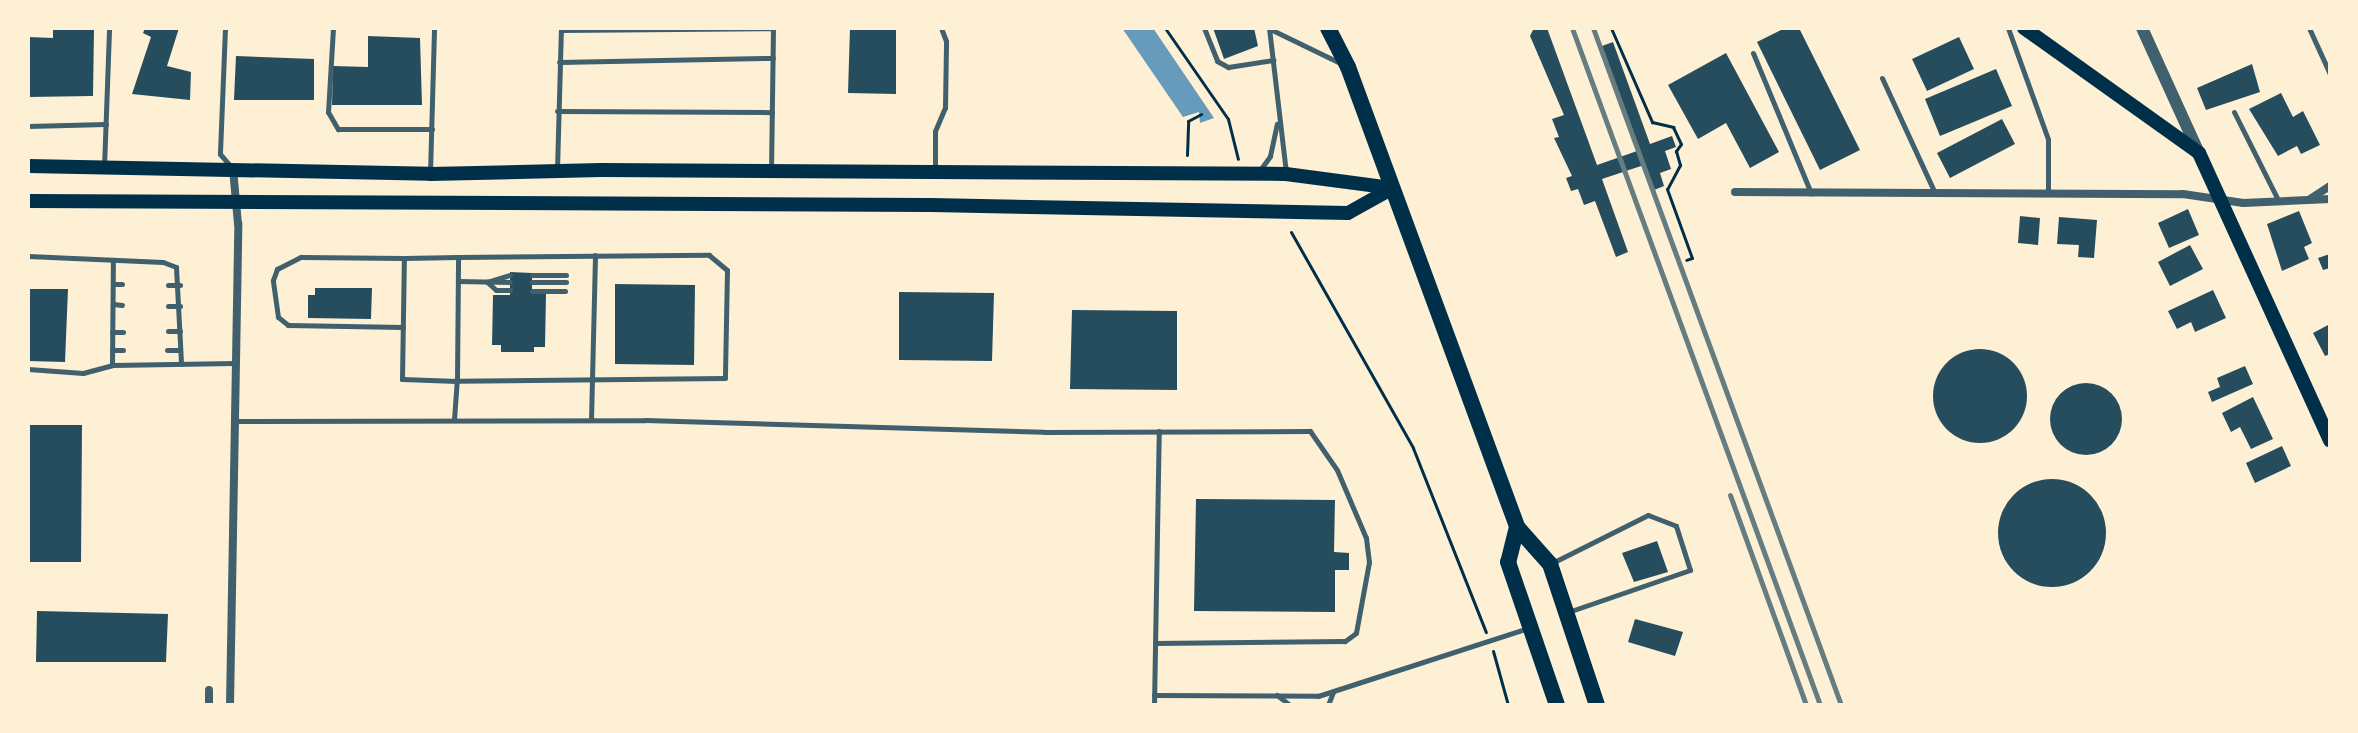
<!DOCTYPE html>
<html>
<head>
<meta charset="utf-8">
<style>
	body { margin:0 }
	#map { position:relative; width:2358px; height:733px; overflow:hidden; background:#fdf0d5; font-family:"DM Sans",sans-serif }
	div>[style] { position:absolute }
	.water>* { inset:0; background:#669bbc }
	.building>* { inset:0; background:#264d5e }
	.round { border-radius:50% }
	.path>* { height:3px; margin:-1.5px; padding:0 1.5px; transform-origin:1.5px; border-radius:1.5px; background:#003049 }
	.service>* { height:5px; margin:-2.5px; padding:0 2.5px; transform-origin:2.5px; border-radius:2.5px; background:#3f606c }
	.minor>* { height:8px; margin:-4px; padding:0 4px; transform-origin:4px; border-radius:4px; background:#3f606c }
	.tertiary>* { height:12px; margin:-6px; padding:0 6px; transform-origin:6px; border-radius:6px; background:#3f606c }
	.secondary>* { height:14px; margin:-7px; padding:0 7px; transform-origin:7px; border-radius:7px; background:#003049 }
	.primary>* { height:14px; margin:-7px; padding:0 7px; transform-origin:7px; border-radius:7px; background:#003049 }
	.trunk>* { height:16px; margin:-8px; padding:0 8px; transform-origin:8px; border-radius:8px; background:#003049 }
	.rail>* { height:5px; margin:-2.5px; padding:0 2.5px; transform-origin:2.5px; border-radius:2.5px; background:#657d81 }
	span { translate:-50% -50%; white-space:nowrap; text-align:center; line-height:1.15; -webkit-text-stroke:6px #fdf0d5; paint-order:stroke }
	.frame { position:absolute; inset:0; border:30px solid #fdf0d5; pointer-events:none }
</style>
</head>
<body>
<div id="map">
	<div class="water">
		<i style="clip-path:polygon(1122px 28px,1153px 28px,1214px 118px,1200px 123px,1199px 112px,1183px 117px)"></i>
	</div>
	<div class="building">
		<i style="clip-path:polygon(53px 28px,94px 28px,93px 96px,28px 97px,28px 37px,53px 38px)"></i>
		<i style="clip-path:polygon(145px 28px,179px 28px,167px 66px,191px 72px,190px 100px,132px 94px,151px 37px,143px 33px)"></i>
		<i style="clip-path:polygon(850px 28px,896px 28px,896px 94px,848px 93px)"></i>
		<i style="clip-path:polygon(1213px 28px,1254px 28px,1258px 46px,1224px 59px)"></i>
		<i style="clip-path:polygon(1534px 28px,1547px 28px,1597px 165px,1640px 150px,1602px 46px,1613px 42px,1650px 144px,1672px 136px,1676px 147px,1665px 151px,1671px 169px,1660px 173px,1664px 186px,1654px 190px,1644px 165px,1602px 179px,1628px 252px,1616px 257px,1595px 201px,1584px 205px,1578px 189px,1571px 191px,1566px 178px,1572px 176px,1554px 138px,1559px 137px,1552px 119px,1564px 115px,1530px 36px)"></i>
		<i style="clip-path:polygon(1785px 28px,1799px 28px,1860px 150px,1820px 170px,1757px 42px)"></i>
		<i style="clip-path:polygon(368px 36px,420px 38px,422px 105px,332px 105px,333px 66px,368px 67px)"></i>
		<i style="clip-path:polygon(1959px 37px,1974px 69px,1927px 91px,1912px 59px)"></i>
		<i style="clip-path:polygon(1726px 53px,1779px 152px,1750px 168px,1726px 123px,1698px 139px,1668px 85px)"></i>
		<i style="clip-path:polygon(236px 56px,314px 59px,314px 100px,234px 100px)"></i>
		<i style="clip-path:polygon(2252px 64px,2260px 92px,2206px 110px,2197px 88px)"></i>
		<i style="clip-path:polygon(1996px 69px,2012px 106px,1940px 136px,1925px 99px)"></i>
		<i style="clip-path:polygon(2281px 93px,2293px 117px,2303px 111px,2320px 145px,2301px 154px,2297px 146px,2278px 156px,2249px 109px)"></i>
		<i style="clip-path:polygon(2002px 119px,2015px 144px,1950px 178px,1937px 153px)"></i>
		<i style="clip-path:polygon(2188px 209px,2199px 235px,2169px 248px,2158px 223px)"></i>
		<i style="clip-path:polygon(2299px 211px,2312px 243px,2304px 247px,2309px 259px,2282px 271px,2267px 224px)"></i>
		<i style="clip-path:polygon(2020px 216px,2040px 218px,2038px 245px,2018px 243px)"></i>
		<i style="clip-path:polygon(2059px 217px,2097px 220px,2094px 258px,2078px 257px,2079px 245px,2057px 244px)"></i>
		<i style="clip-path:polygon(2190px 245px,2203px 269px,2170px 286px,2158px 262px)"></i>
		<i style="clip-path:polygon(2330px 254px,2330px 268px,2323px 270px,2318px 258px)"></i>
		<i style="clip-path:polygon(510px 272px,532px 273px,532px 294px,546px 294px,545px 347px,534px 347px,534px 352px,501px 352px,501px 345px,492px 345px,493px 295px,510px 295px)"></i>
		<i style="clip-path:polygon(615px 284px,695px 285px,694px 365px,615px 364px)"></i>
		<i style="clip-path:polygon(315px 288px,372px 288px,371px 319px,308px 318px,308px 295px,315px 295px)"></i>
		<i style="clip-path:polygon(28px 289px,68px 289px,65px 362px,28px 361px)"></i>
		<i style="clip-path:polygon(2213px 290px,2226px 318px,2195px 332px,2191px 322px,2177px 329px,2168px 311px)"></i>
		<i style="clip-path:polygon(899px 292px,994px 293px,992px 361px,899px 360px)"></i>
		<i style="clip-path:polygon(1072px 310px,1177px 311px,1177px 390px,1070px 389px)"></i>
		<i style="clip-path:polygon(2330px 324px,2330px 354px,2325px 356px,2313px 333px)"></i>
		<i class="round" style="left:1933px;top:349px;width:94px;height:94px"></i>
		<i style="clip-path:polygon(2245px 366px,2253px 384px,2212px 402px,2208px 392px,2220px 387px,2217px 378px)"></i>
		<i class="round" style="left:2050px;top:383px;width:72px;height:72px"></i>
		<i style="clip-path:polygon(2253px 397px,2273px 439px,2251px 449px,2240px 427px,2231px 432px,2222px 413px)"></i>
		<i style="clip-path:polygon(28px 425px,82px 425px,81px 562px,28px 562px)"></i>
		<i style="clip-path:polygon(2282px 446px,2291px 466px,2255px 483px,2246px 463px)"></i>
		<i class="round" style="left:1998px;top:479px;width:108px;height:108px"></i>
		<i style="clip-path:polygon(1196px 499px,1335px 500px,1334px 552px,1349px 553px,1349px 570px,1335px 570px,1335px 612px,1194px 611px)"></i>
		<i style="clip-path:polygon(1657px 541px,1668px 572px,1634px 582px,1622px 553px)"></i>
		<i style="clip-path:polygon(37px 611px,168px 614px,166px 662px,36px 662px)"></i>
		<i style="clip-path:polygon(1635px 619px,1683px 632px,1675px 656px,1628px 642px)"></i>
	</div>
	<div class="path">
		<i style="left:1165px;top:28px;width:111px;rotate:55.3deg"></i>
		<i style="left:1228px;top:119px;width:41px;rotate:76deg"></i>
		<i style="left:1611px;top:28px;width:103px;rotate:66.4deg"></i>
		<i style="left:1652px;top:122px;width:22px;rotate:13deg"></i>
		<i style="left:1673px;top:127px;width:19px;rotate:65deg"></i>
		<i style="left:1681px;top:144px;width:9px;rotate:126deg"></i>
		<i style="left:1676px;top:151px;width:15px;rotate:74deg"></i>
		<i style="left:1680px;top:165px;width:27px;rotate:118deg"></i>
		<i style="left:1667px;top:189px;width:73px;rotate:70.1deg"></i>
		<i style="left:1692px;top:258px;width:6px;rotate:162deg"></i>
		<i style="left:1187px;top:155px;width:34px;rotate:-88deg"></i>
		<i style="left:1188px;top:121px;width:15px;rotate:-28deg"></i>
		<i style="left:1291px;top:232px;width:248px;rotate:60.5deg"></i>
		<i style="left:1413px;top:448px;width:198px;rotate:68.4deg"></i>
		<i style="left:1493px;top:651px;width:56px;rotate:74.5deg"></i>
	</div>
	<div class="service">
		<i style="left:225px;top:28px;width:126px;rotate:92.3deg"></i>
		<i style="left:220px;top:154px;width:18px;rotate:49deg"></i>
		<i style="left:333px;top:28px;width:84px;rotate:93.4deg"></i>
		<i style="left:328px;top:112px;width:20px;rotate:60deg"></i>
		<i style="left:338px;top:129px;width:94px"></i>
		<i style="left:1204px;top:28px;width:35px;rotate:68deg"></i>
		<i style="left:1217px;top:61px;width:13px;rotate:29deg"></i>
		<i style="left:1228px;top:67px;width:46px;rotate:-8.8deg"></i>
		<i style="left:1269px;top:28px;width:146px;rotate:83.3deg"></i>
		<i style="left:2008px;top:28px;width:118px;rotate:70.2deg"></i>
		<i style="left:2048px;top:139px;width:55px;rotate:90deg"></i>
		<i style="left:2309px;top:28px;width:51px;rotate:65.5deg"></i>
		<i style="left:1270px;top:29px;width:78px;rotate:25.9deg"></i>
		<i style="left:1753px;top:53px;width:152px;rotate:67.5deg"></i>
		<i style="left:559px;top:62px;width:214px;rotate:-1.1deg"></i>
		<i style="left:1882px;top:78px;width:127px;rotate:65.3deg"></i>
		<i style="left:557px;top:111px;width:215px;rotate:0.3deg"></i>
		<i style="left:2234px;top:112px;width:98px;rotate:63.4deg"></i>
		<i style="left:28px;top:126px;width:78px;rotate:-1.5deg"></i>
		<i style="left:104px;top:167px;width:139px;rotate:-87.9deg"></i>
		<i style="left:557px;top:170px;width:140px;rotate:-88.4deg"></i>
		<i style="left:561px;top:30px;width:212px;rotate:-0.5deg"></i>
		<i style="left:773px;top:28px;width:142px;rotate:90.8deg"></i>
		<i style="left:1260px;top:170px;width:17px;rotate:-54deg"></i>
		<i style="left:1270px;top:156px;width:33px;rotate:-78deg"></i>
		<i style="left:935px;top:171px;width:40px;rotate:-90deg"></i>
		<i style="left:935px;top:131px;width:25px;rotate:-67deg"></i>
		<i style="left:945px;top:108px;width:67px;rotate:-89.1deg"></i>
		<i style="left:946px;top:41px;width:14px;rotate:-111deg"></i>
		<i style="left:430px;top:173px;width:145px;rotate:-88.4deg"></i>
		<i style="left:709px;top:255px;width:23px;rotate:40deg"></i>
		<i style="left:727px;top:270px;width:108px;rotate:91.1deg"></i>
		<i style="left:725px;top:378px;width:268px;rotate:179.4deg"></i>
		<i style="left:457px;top:381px;width:124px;rotate:-89.5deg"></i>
		<i style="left:458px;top:257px;width:251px;rotate:-0.5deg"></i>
		<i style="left:28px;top:256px;width:135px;rotate:2.5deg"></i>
		<i style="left:163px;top:262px;width:14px;rotate:21deg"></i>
		<i style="left:176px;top:267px;width:97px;rotate:87deg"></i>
		<i style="left:532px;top:275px;width:34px"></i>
		<i style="left:458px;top:281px;width:52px;rotate:1.1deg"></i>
		<i style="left:532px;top:282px;width:34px"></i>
		<i style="left:113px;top:284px;width:9px"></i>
		<i style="left:168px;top:285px;width:12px"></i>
		<i style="left:510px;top:290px;width:14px;rotate:180deg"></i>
		<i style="left:496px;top:290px;width:12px;rotate:-138deg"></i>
		<i style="left:487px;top:282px;width:24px;rotate:-17deg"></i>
		<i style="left:532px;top:291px;width:33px"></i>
		<i style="left:113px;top:304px;width:9px;rotate:6deg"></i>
		<i style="left:168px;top:306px;width:12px"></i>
		<i style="left:403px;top:327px;width:115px;rotate:-179deg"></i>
		<i style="left:288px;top:325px;width:13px;rotate:-141deg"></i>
		<i style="left:278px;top:317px;width:37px;rotate:-98deg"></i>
		<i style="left:273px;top:280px;width:12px;rotate:-70deg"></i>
		<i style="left:277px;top:269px;width:27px;rotate:-27deg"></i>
		<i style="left:301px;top:257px;width:103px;rotate:0.6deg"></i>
		<i style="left:168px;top:331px;width:12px"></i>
		<i style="left:112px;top:332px;width:11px"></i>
		<i style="left:112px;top:350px;width:11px"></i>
		<i style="left:167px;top:350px;width:13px"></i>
		<i style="left:112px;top:365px;width:105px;rotate:-89.5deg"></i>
		<i style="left:28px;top:369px;width:55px;rotate:4.2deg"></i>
		<i style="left:83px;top:373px;width:30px;rotate:-15deg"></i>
		<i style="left:112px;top:365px;width:123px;rotate:-0.9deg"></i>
		<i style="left:454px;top:420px;width:39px;rotate:-86deg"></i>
		<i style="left:457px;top:381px;width:55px;rotate:-177.9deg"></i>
		<i style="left:402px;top:379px;width:121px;rotate:-89.1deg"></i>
		<i style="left:404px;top:258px;width:54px;rotate:-1.1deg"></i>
		<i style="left:591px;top:420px;width:165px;rotate:-88.6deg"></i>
		<i style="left:235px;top:421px;width:410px;rotate:-0.1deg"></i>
		<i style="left:645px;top:420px;width:399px;rotate:1.7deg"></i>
		<i style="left:1044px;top:432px;width:266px;rotate:-0.2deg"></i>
		<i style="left:1310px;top:431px;width:47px;rotate:55.3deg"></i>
		<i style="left:1337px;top:470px;width:74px;rotate:66.9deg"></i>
		<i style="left:1366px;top:538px;width:24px;rotate:83deg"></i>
		<i style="left:1369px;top:562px;width:72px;rotate:100.4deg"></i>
		<i style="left:1356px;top:633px;width:14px;rotate:144deg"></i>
		<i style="left:1345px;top:641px;width:190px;rotate:179.4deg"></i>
		<i style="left:1554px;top:562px;width:105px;rotate:-26.6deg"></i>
		<i style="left:1648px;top:515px;width:30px;rotate:21deg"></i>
		<i style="left:1676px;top:526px;width:46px;rotate:72.3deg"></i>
		<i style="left:1690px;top:570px;width:129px;rotate:161deg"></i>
		<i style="left:1154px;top:695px;width:164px;rotate:0.3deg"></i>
		<i style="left:1318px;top:696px;width:221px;rotate:-17.9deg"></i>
		<i style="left:1277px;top:695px;width:16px;rotate:38deg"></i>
		<i style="left:1154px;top:705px;width:274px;rotate:-89deg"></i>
		<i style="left:1328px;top:705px;width:14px;rotate:-69deg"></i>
	</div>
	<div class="minor">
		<i style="left:1735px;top:192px;width:448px;rotate:0.3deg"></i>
		<i style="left:2183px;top:194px;width:61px;rotate:8.5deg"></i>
		<i style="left:2243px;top:203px;width:87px;rotate:-2.6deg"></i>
		<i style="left:2310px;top:199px;width:24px;rotate:-33deg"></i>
		<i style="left:209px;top:705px;width:15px;rotate:-90deg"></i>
		<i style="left:230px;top:705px;width:481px;rotate:-89deg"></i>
		<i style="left:238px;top:224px;width:55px;rotate:-95.2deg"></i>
	</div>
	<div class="tertiary">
		<i style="left:2142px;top:28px;width:137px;rotate:65.5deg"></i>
	</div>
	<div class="secondary">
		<i style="left:2024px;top:28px;width:215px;rotate:35.5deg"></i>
		<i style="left:2199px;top:153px;width:316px;rotate:65.5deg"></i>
	</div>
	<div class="primary">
		<i style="left:28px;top:166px;width:402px;rotate:1.1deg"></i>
		<i style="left:430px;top:174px;width:171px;rotate:-1.3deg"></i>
		<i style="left:601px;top:170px;width:685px;rotate:0.33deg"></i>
		<i style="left:1286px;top:174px;width:108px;rotate:7.5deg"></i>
		<i style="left:28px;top:201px;width:903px;rotate:0.25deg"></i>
		<i style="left:931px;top:205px;width:417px;rotate:1.1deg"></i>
		<i style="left:1348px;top:213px;width:51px;rotate:-29.1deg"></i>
	</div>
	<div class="trunk">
		<i style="left:1328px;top:28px;width:44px;rotate:62.9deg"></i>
		<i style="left:1348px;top:67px;width:490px;rotate:69.8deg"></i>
		<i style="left:1517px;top:527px;width:50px;rotate:48.3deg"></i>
		<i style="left:1550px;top:564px;width:149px;rotate:71.6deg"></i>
		<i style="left:1517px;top:527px;width:36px;rotate:104deg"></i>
		<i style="left:1508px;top:562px;width:151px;rotate:71.1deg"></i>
	</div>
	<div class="rail">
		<i style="left:1572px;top:28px;width:721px;rotate:69.88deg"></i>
		<i style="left:1593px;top:28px;width:721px;rotate:69.88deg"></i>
		<i style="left:1730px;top:495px;width:223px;rotate:70.1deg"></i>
	</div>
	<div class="frame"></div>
</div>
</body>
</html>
